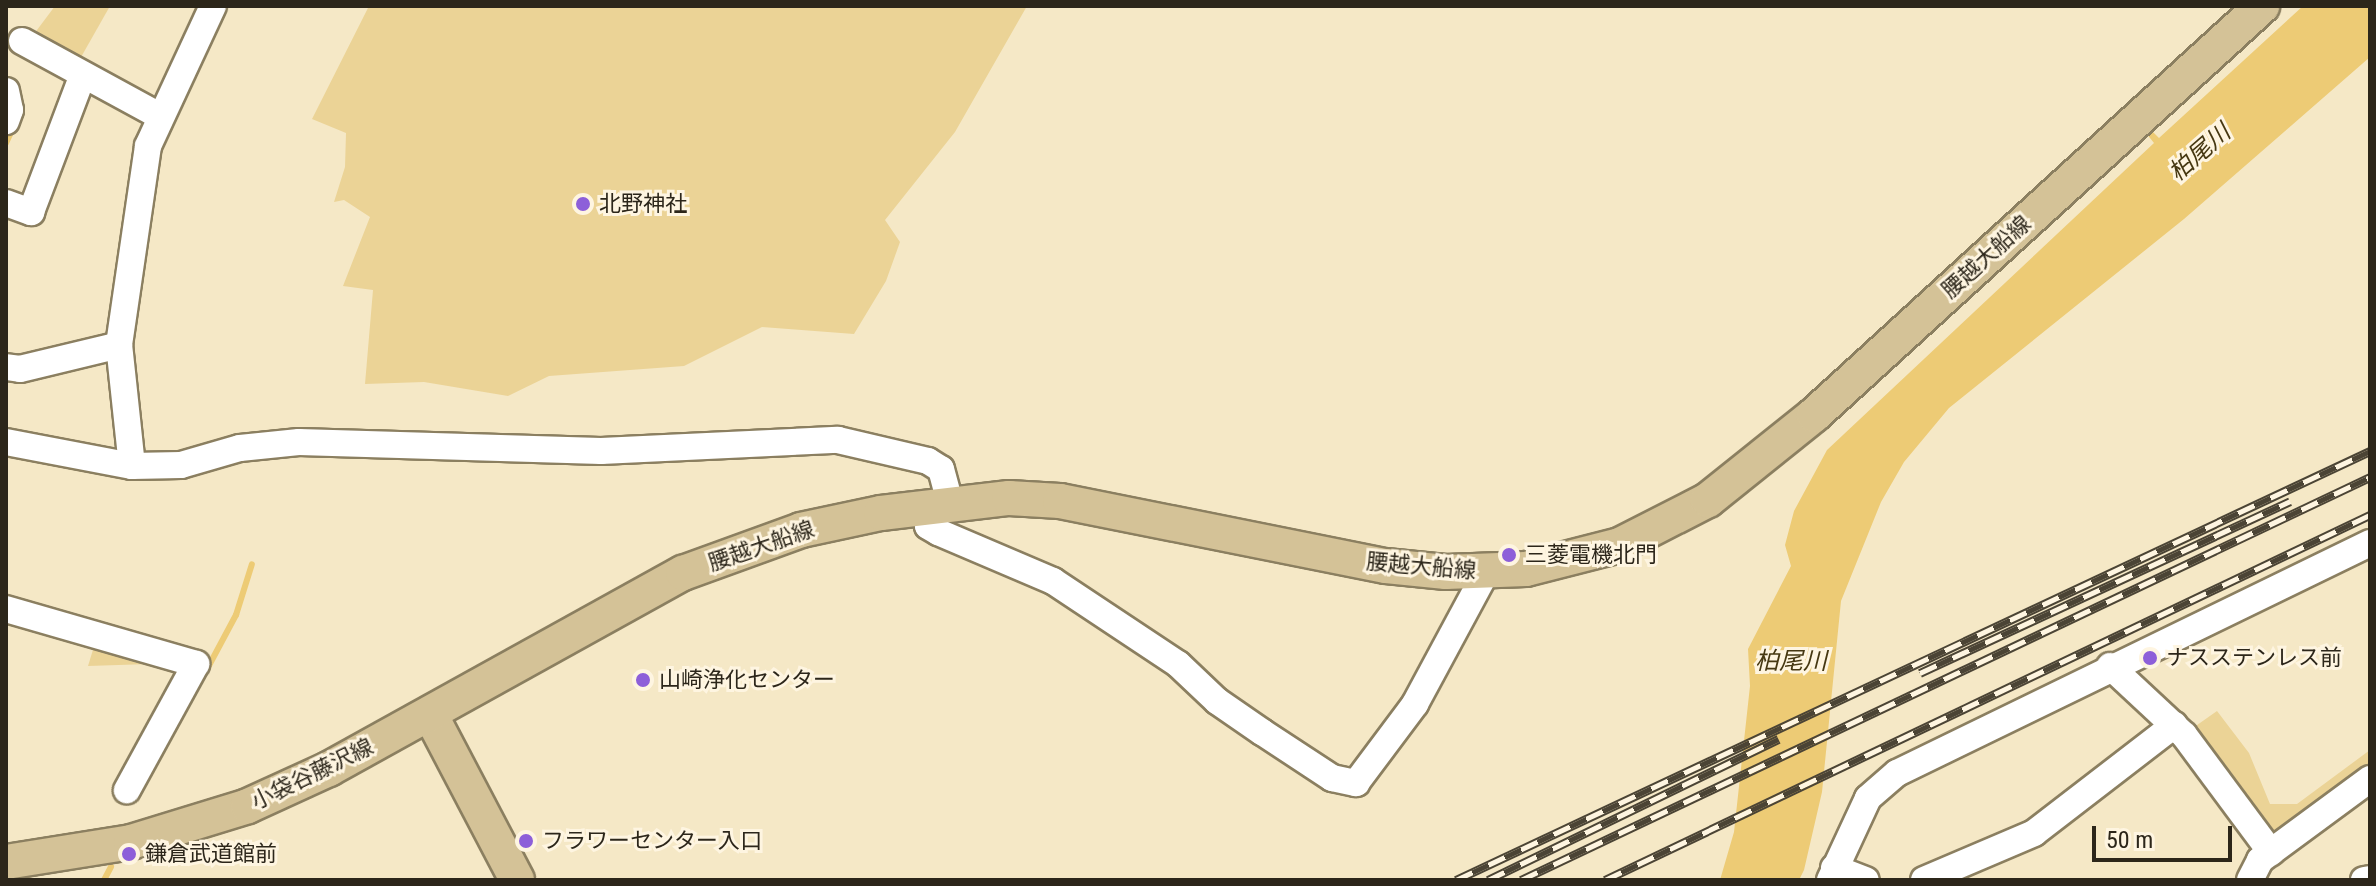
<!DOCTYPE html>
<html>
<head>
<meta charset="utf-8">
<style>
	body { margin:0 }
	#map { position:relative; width:2376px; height:886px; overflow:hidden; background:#f5e8c6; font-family:"Roboto Condensed","Noto Sans JP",sans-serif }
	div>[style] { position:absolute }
	.green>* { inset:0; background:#ebd396 }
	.water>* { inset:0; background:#edcb75 }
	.stream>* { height:6px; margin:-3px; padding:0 3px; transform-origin:3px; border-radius:3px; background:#edcb75 }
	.roads { filter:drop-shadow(2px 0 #8b7f60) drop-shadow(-2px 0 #8b7f60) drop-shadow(0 2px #8b7f60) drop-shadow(0 -2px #8b7f60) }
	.minor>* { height:26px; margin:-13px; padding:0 13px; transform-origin:13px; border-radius:13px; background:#fff }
	.major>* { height:34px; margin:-17px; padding:0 17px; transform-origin:17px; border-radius:17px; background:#d4c297 }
	.rail>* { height:9px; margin-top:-4.5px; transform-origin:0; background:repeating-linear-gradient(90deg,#fef5e1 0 18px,#4b4435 0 36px); box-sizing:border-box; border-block:2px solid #4b4435 }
	.dots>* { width:22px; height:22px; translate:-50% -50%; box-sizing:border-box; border:4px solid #fef5e1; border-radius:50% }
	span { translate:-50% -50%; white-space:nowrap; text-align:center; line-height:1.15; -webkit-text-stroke:6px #fef5e1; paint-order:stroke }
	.poi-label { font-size:22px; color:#2c261a }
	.left { translate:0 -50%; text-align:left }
	.street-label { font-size:22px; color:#2c261a }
	.water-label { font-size:24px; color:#463812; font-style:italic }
	.frame { position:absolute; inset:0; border:8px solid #2c261a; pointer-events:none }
	.scale { position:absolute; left:2092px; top:826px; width:140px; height:36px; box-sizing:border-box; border:4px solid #2c261a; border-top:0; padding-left:10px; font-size:24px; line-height:28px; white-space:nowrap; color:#2c261a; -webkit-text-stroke:6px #fef5e1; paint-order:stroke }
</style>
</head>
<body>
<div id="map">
	<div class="green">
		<i style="clip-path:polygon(55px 6px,110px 6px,76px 66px,31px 38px)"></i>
		<i style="clip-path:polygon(369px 6px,1027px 6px,955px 132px,885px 220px,900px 242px,886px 281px,854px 334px,762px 327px,684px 366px,549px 376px,508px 396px,424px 382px,365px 384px,373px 290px,343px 286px,370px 217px,344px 200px,334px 202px,345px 167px,346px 133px,312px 119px)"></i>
		<i style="clip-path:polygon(96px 640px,180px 663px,88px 666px)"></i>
		<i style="clip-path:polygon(2217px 711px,2249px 753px,2270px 804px,2297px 804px,2370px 750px,2370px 769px,2275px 838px,2190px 730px)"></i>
	</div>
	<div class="water">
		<i style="clip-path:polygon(2303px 6px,2370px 6px,2370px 57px,2184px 219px,1949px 408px,1904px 462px,1881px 502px,1841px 601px,1822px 792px,1804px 870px,1799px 880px,1720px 880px,1734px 832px,1750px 686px,1748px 649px,1791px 566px,1785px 545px,1794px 511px,1827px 450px,2154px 143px,2146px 133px,2150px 129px,2159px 138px)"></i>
	</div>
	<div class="stream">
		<i style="left:6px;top:143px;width:19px;rotate:-65deg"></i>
		<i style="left:205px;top:673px;width:66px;rotate:-61.9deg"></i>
		<i style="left:236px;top:615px;width:53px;rotate:-72.6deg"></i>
		<i style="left:104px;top:880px;width:15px;rotate:-62deg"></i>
	</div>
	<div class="roads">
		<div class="minor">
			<i style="left:22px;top:41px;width:155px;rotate:28.6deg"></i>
			<i style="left:6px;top:91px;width:19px;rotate:78deg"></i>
			<i style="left:10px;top:110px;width:12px;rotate:110deg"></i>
			<i style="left:6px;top:203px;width:27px;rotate:20deg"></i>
			<i style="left:31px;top:212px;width:144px;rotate:-69.3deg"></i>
			<i style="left:6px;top:367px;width:14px;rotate:8deg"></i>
			<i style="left:20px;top:369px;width:102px;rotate:-13.6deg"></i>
			<i style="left:6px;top:442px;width:128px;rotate:10.8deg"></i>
			<i style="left:132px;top:466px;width:122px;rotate:-96.1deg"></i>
			<i style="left:119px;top:345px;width:201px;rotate:-81.7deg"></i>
			<i style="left:148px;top:146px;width:154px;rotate:-65.1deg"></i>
			<i style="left:132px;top:466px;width:49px;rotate:-1.2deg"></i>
			<i style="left:181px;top:465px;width:61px;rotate:-16.1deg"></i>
			<i style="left:240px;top:448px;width:59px;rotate:-5.8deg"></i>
			<i style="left:299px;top:442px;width:302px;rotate:1.7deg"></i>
			<i style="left:601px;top:451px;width:237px;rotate:-2.7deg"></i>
			<i style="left:838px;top:440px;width:92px;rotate:13.1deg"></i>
			<i style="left:928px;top:461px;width:15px;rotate:32deg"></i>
			<i style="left:941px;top:469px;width:34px;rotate:75deg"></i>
			<i style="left:924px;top:505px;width:21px;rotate:79deg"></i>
			<i style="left:928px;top:526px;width:12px;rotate:31deg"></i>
			<i style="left:938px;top:532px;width:125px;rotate:23.1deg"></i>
			<i style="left:1053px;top:581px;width:150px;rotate:33.6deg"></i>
			<i style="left:1178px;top:664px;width:54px;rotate:43.5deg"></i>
			<i style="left:1217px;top:701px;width:55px;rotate:34.6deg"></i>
			<i style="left:1262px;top:732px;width:84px;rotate:33.3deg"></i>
			<i style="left:1332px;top:778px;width:25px;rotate:12deg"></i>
			<i style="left:1356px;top:783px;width:99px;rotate:-53.2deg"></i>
			<i style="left:1415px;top:704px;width:150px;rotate:-61.7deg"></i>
			<i style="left:6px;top:609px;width:198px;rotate:16.1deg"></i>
			<i style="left:196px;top:664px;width:144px;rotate:118.7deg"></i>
			<i style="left:2110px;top:666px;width:101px;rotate:43deg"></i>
			<i style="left:2184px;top:735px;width:146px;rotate:53.4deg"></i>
			<i style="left:1834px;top:868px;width:34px;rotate:21deg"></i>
			<i style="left:1830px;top:880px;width:90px;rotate:-65.1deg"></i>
			<i style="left:1868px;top:798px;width:38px;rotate:-41deg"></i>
			<i style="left:1897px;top:773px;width:526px;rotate:-25.93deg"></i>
			<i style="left:1924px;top:880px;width:120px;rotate:-23.1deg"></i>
			<i style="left:2034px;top:833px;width:177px;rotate:-37.6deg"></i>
			<i style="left:2250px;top:880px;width:22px;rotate:-63deg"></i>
			<i style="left:2260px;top:860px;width:137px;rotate:-36.4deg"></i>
			<i style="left:2364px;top:880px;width:6px;rotate:-9deg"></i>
		</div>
		<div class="major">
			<i style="left:430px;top:714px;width:187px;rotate:62.3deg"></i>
			<i style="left:6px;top:862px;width:127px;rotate:-9.1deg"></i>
			<i style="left:131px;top:842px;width:122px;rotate:-17.1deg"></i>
			<i style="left:248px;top:806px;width:89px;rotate:-24.6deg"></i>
			<i style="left:329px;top:769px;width:405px;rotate:-29deg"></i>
			<i style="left:683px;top:573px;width:126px;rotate:-20deg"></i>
			<i style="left:801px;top:530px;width:82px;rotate:-12deg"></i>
			<i style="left:881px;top:513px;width:129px;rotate:-6.7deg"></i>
			<i style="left:1009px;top:498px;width:51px;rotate:3.4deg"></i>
			<i style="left:1060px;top:501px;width:332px;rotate:11.3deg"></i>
			<i style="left:1386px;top:566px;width:60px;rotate:5.7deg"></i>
			<i style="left:1446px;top:572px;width:80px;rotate:-2.1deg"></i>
			<i style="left:1526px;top:569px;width:97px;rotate:-14.3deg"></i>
			<i style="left:1620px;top:545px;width:99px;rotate:-27.1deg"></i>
			<i style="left:1708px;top:500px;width:136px;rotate:-38.7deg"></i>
			<i style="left:1814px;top:415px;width:607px;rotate:-42.39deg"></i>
		</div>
	</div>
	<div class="rail">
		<i style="left:1920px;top:673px;width:408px;rotate:-24.9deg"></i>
		<i style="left:1456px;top:880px;width:1010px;rotate:-25.14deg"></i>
		<i style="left:1488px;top:880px;width:323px;rotate:-25.9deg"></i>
		<i style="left:1521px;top:880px;width:940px;rotate:-25.39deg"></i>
		<i style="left:1605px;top:880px;width:848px;rotate:-25.51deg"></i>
	</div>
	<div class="dots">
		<i style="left:583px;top:204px;background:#8d5fd9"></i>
		<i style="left:1509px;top:555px;background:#8d5fd9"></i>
		<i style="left:2150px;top:658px;background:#8d5fd9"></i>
		<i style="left:643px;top:680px;background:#8d5fd9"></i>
		<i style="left:526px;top:841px;background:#8d5fd9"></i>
		<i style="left:129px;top:854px;background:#8d5fd9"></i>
	</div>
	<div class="poi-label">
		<span class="left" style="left:599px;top:204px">北野神社</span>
		<span class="left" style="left:1525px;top:555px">三菱電機北門</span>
		<span class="left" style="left:2166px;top:658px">ナスステンレス前</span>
		<span class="left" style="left:659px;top:680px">山崎浄化センター</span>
		<span class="left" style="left:542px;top:841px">フラワーセンター入口</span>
		<span class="left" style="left:145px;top:854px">鎌倉武道館前</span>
	</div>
	<div class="street-label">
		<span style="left:1986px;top:257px;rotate:-42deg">腰越大船線</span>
		<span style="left:761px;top:546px;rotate:-19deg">腰越大船線</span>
		<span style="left:1421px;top:566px;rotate:5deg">腰越大船線</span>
		<span style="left:312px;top:774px;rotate:-26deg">小袋谷藤沢線</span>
	</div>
	<div class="water-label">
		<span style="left:2200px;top:153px;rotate:-41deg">柏尾川</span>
		<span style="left:1791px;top:662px">柏尾川</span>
	</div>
	<div class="frame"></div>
	<div class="scale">50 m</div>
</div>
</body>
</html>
